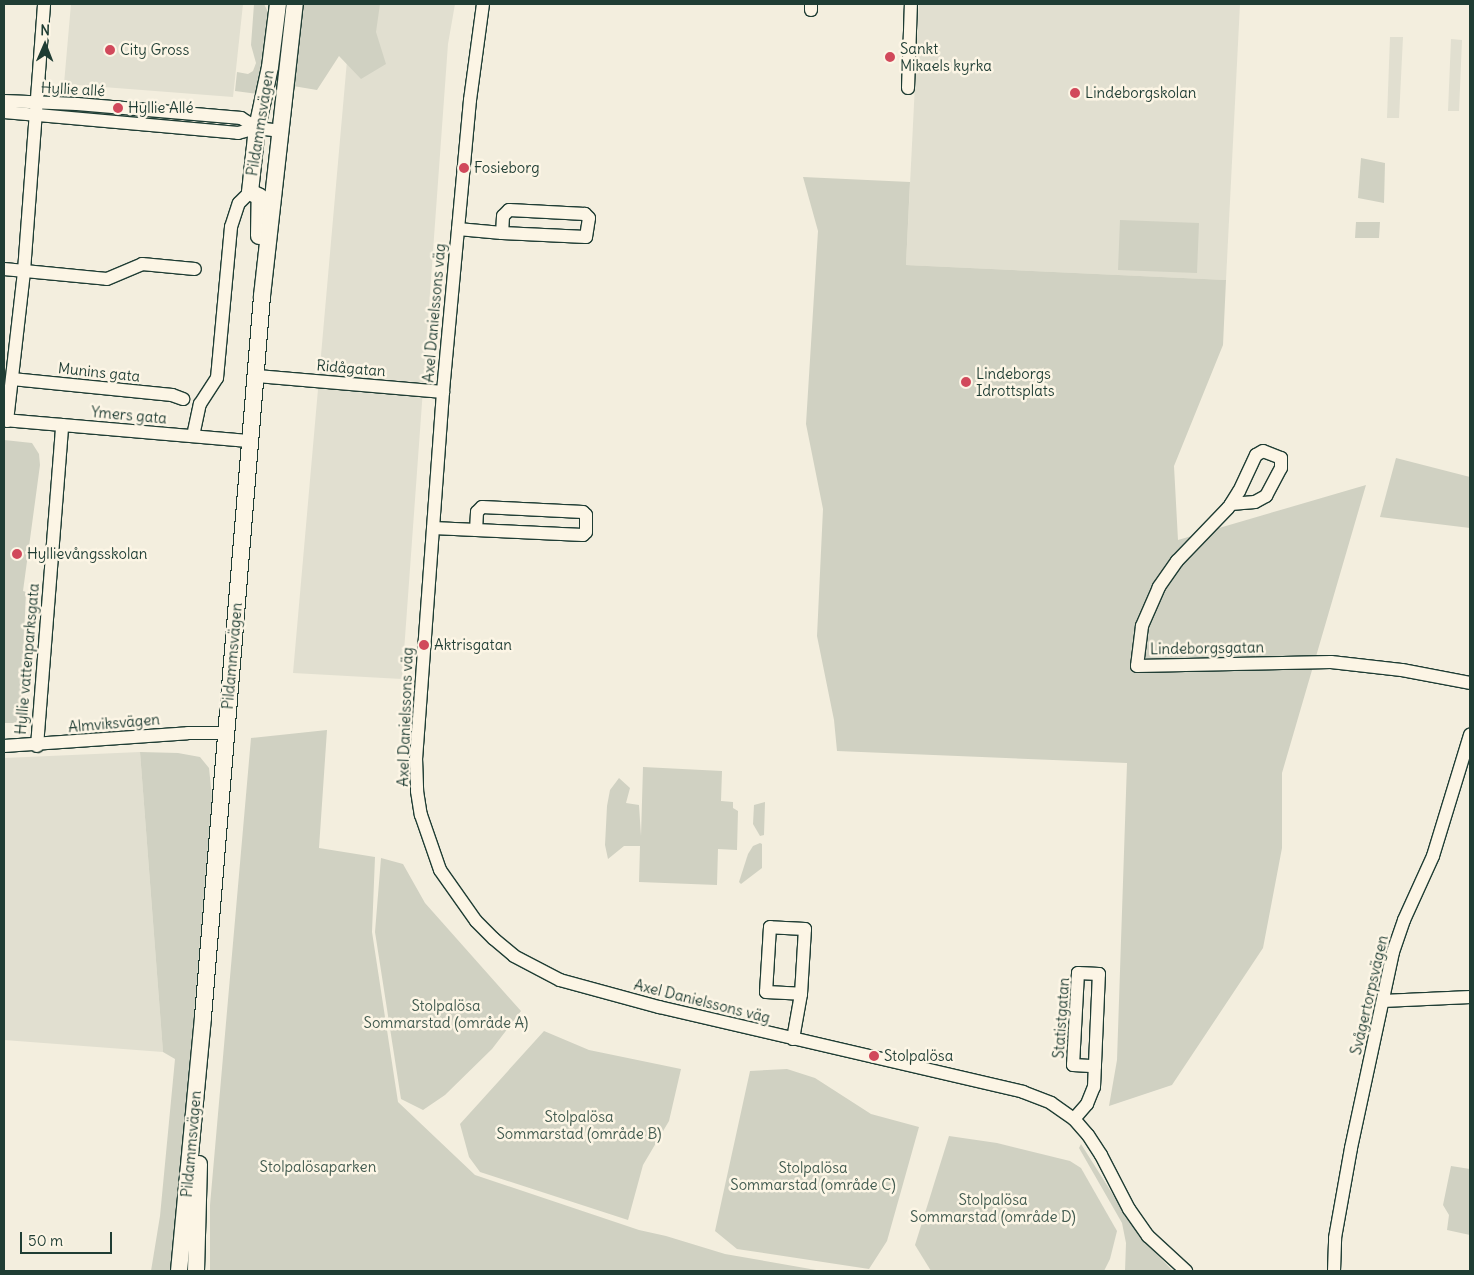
<!DOCTYPE html>
<html>
<head>
<meta charset="utf-8">
<style>
	body { margin:0 }
	#map { position:relative; width:1474px; height:1275px; overflow:hidden; background:#f3eede; font-family:Delius,sans-serif }
	div>[style] { position:absolute }
	.built>* { inset:0; background:#e1dfd0 }
	.green>* { inset:0; background:#d0d1c2 }
	.roads { filter:drop-shadow(1px 0 #1f3d34) drop-shadow(-1px 0 #1f3d34) drop-shadow(0 1px #1f3d34) drop-shadow(0 -1px #1f3d34) }
	.minor>* { height:12px; margin:-6px; padding:0 6px; transform-origin:6px; border-radius:6px; background:#fcf5e5 }
	.major>* { height:16px; margin:-8px; padding:0 8px; transform-origin:8px; border-radius:8px; background:#fcf5e5 }
	.dots>* { width:14px; height:14px; translate:-50% -50%; box-sizing:border-box; border:2px solid #fcf5e5; border-radius:50% }
	span { translate:-50% -50%; white-space:nowrap; text-align:center; line-height:1.15; -webkit-text-stroke:5px #fcf5e5; paint-order:stroke }
	.poi-label { font-size:15px; color:#1f3d34 }
	.left { translate:0 -50%; text-align:left }
	.street-label { font-size:15px; color:#1f3d34 }
	.park-label { font-size:15px; color:#425b50 }
	.frame { position:absolute; inset:0; border:5px solid #1f3d34; pointer-events:none }
	.north { position:absolute; left:20px; top:20px; width:50px; height:50px; -webkit-text-stroke:4px #fcf5e5; paint-order:stroke; rotate:1deg; font-size:14px; font-weight:700; line-height:20px; text-align:center; color:#1f3d34 }
	.north::after { content:''; display:block; margin:auto; width:18px; height:22px; background:#1f3d34; clip-path:polygon(50% 0,100% 100%,50% 72%,0 100%) }
	.scale { position:absolute; left:20px; top:1232px; width:92px; height:22px; box-sizing:border-box; border:2px solid #1f3d34; border-top:0; padding-left:6px; font-size:15px; line-height:18px; white-space:nowrap; color:#1f3d34; -webkit-text-stroke:4px #fcf5e5; paint-order:stroke }
</style>
</head>
<body>
<div id="map">
	<div class="built">
		<i style="clip-path:polygon(71px 4px,243px 4px,233px 97px,64px 84px)"></i>
		<i style="clip-path:polygon(357px 4px,455px 4px,448px 44px,402px 679px,293px 673px,348px 49px)"></i>
		<i style="clip-path:polygon(919px 4px,1240px 4px,1226px 280px,906px 265px)"></i>
		<i style="clip-path:polygon(1390px 37px,1403px 37px,1399px 118px,1387px 118px)"></i>
		<i style="clip-path:polygon(1451px 39px,1462px 40px,1459px 111px,1448px 111px)"></i>
		<i style="clip-path:polygon(140px 752px,163px 1052px,4px 1040px,4px 758px)"></i>
	</div>
	<div class="green">
		<i style="clip-path:polygon(254px 4px,264px 4px,268px 12px,257px 94px,235px 91px,237px 72px,248px 74px,253px 71px,256px 63px,251px 45px)"></i>
		<i style="clip-path:polygon(303px 4px,380px 4px,376px 32px,386px 64px,361px 79px,339px 56px,317px 90px,293px 86px)"></i>
		<i style="clip-path:polygon(1361px 158px,1385px 163px,1384px 203px,1358px 198px)"></i>
		<i style="clip-path:polygon(803px 177px,910px 182px,906px 265px,1226px 280px,1223px 345px,1174px 466px,1178px 540px,1366px 485px,1282px 773px,1282px 848px,1263px 948px,1172px 1085px,1109px 1106px,1117px 1060px,1127px 763px,837px 751px,834px 720px,817px 636px,823px 509px,806px 424px,818px 231px)"></i>
		<i style="clip-path:polygon(1120px 220px,1199px 223px,1197px 273px,1118px 270px)"></i>
		<i style="clip-path:polygon(1356px 222px,1380px 222px,1379px 238px,1355px 238px)"></i>
		<i style="clip-path:polygon(4px 440px,32px 443px,39px 454px,40px 465px,23px 591px,26px 592px,20px 723px,4px 723px)"></i>
		<i style="clip-path:polygon(1396px 458px,1470px 477px,1470px 528px,1380px 517px)"></i>
		<i style="clip-path:polygon(327px 730px,319px 848px,375px 857px,372px 932px,398px 1102px,475px 1175px,639px 1230px,666px 1236px,725px 1254px,822px 1271px,210px 1271px,210px 1205px,251px 738px)"></i>
		<i style="clip-path:polygon(140px 752px,178px 753px,200px 757px,209px 768px,212px 797px,173px 1271px,151px 1271px,160px 1216px,175px 1059px,163px 1052px)"></i>
		<i style="clip-path:polygon(643px 767px,722px 771px,721px 801px,733px 802px,733px 808px,738px 811px,737px 850px,718px 849px,717px 885px,639px 882px,640px 846px,624px 846px,608px 859px,605px 845px,607px 806px,610px 790px,619px 778px,630px 788px,626px 803px,639px 805px,641px 836px)"></i>
		<i style="clip-path:polygon(765px 802px,764px 835px,760px 836px,753px 824px,754px 805px)"></i>
		<i style="clip-path:polygon(760px 843px,762px 844px,762px 868px,741px 884px,739px 882px,748px 854px,753px 846px)"></i>
		<i style="clip-path:polygon(381px 858px,403px 864px,425px 903px,521px 1011px,492px 1049px,445px 1095px,423px 1110px,401px 1099px,375px 932px)"></i>
		<i style="clip-path:polygon(544px 1031px,589px 1050px,681px 1069px,669px 1121px,643px 1165px,628px 1220px,480px 1172px,469px 1157px,460px 1124px)"></i>
		<i style="clip-path:polygon(787px 1069px,815px 1078px,871px 1114px,919px 1127px,887px 1241px,869px 1269px,737px 1249px,715px 1231px,750px 1071px)"></i>
		<i style="clip-path:polygon(949px 1136px,997px 1143px,1070px 1161px,1081px 1168px,1117px 1231px,1110px 1259px,1104px 1271px,931px 1271px,915px 1245px)"></i>
		<i style="clip-path:polygon(1081px 1144px,1139px 1236px,1173px 1271px,1125px 1271px,1126px 1243px,1122px 1223px,1079px 1148px)"></i>
		<i style="clip-path:polygon(1451px 1166px,1470px 1169px,1470px 1235px,1447px 1230px,1449px 1215px,1443px 1205px)"></i>
	</div>
	<div class="roads">
		<div class="minor">
			<i style="left:483px;top:4px;width:97px;rotate:97.7deg"></i>
			<i style="left:470px;top:100px;width:293px;rotate:95.3deg"></i>
			<i style="left:443px;top:392px;width:367px;rotate:94.2deg"></i>
			<i style="left:416px;top:758px;width:33px;rotate:88deg"></i>
			<i style="left:417px;top:791px;width:24px;rotate:81deg"></i>
			<i style="left:421px;top:815px;width:58px;rotate:70.9deg"></i>
			<i style="left:440px;top:870px;width:62px;rotate:54.8deg"></i>
			<i style="left:476px;top:921px;width:25px;rotate:45deg"></i>
			<i style="left:494px;top:939px;width:26px;rotate:40deg"></i>
			<i style="left:514px;top:956px;width:52px;rotate:27.6deg"></i>
			<i style="left:560px;top:980px;width:103px;rotate:15.3deg"></i>
			<i style="left:659px;top:1007px;width:374px;rotate:13.1deg"></i>
			<i style="left:1023px;top:1092px;width:30px;rotate:21deg"></i>
			<i style="left:1051px;top:1103px;width:28px;rotate:35deg"></i>
			<i style="left:1074px;top:1119px;width:21px;rotate:49deg"></i>
			<i style="left:1088px;top:1135px;width:24px;rotate:57deg"></i>
			<i style="left:1101px;top:1155px;width:61px;rotate:62.6deg"></i>
			<i style="left:1129px;top:1209px;width:33px;rotate:55deg"></i>
			<i style="left:1148px;top:1236px;width:52px;rotate:42.6deg"></i>
			<i style="left:811px;top:10px;width:6px;rotate:-90deg"></i>
			<i style="left:908px;top:88px;width:84px;rotate:-88deg"></i>
			<i style="left:4px;top:101px;width:73px;rotate:2.4deg"></i>
			<i style="left:77px;top:104px;width:165px;rotate:4.9deg"></i>
			<i style="left:241px;top:118px;width:19px;rotate:32deg"></i>
			<i style="left:257px;top:128px;width:24px;rotate:7deg"></i>
			<i style="left:4px;top:112px;width:235px;rotate:5.1deg"></i>
			<i style="left:238px;top:133px;width:20px;rotate:-15deg"></i>
			<i style="left:458px;top:229px;width:44px;rotate:5.2deg"></i>
			<i style="left:502px;top:233px;width:84px;rotate:2.7deg"></i>
			<i style="left:586px;top:237px;width:19px;rotate:-81deg"></i>
			<i style="left:589px;top:218px;width:6px;rotate:-135deg"></i>
			<i style="left:585px;top:214px;width:76px;rotate:-177deg"></i>
			<i style="left:509px;top:210px;width:8px;rotate:135deg"></i>
			<i style="left:503px;top:216px;width:17px;rotate:93deg"></i>
			<i style="left:4px;top:269px;width:103px;rotate:5.5deg"></i>
			<i style="left:107px;top:279px;width:38px;rotate:-23deg"></i>
			<i style="left:142px;top:264px;width:53px;rotate:5.4deg"></i>
			<i style="left:257px;top:376px;width:187px;rotate:4.9deg"></i>
			<i style="left:12px;top:379px;width:161px;rotate:5.7deg"></i>
			<i style="left:172px;top:395px;width:12px;rotate:20deg"></i>
			<i style="left:4px;top:420px;width:248px;rotate:4.9deg"></i>
			<i style="left:7px;top:421px;width:151px;rotate:-83.5deg"></i>
			<i style="left:24px;top:271px;width:268px;rotate:-85.7deg"></i>
			<i style="left:193px;top:436px;width:33px;rotate:-78deg"></i>
			<i style="left:200px;top:404px;width:31px;rotate:-57deg"></i>
			<i style="left:217px;top:378px;width:152px;rotate:-84.7deg"></i>
			<i style="left:231px;top:227px;width:25px;rotate:-72deg"></i>
			<i style="left:239px;top:203px;width:16px;rotate:-45deg"></i>
			<i style="left:1231px;top:504px;width:24px;rotate:-5deg"></i>
			<i style="left:1255px;top:502px;width:13px;rotate:-29deg"></i>
			<i style="left:1266px;top:496px;width:32px;rotate:-62deg"></i>
			<i style="left:1281px;top:468px;width:10px;rotate:-90deg"></i>
			<i style="left:1281px;top:458px;width:19px;rotate:-159deg"></i>
			<i style="left:1263px;top:451px;width:8px;rotate:150deg"></i>
			<i style="left:1256px;top:455px;width:40px;rotate:115deg"></i>
			<i style="left:1239px;top:491px;width:15px;rotate:122deg"></i>
			<i style="left:1231px;top:504px;width:5px;rotate:127deg"></i>
			<i style="left:1228px;top:508px;width:74px;rotate:133.9deg"></i>
			<i style="left:1177px;top:561px;width:32px;rotate:125deg"></i>
			<i style="left:1159px;top:587px;width:43px;rotate:113.6deg"></i>
			<i style="left:1142px;top:626px;width:40px;rotate:97.1deg"></i>
			<i style="left:1137px;top:666px;width:194px;rotate:-1.2deg"></i>
			<i style="left:1331px;top:662px;width:71px;rotate:6.4deg"></i>
			<i style="left:1402px;top:670px;width:69px;rotate:10.8deg"></i>
			<i style="left:433px;top:528px;width:150px;rotate:2.7deg"></i>
			<i style="left:583px;top:535px;width:4px;rotate:-45deg"></i>
			<i style="left:586px;top:532px;width:17px;rotate:-90deg"></i>
			<i style="left:586px;top:515px;width:4px;rotate:-135deg"></i>
			<i style="left:583px;top:512px;width:101px;rotate:-177.2deg"></i>
			<i style="left:482px;top:507px;width:7px;rotate:135deg"></i>
			<i style="left:477px;top:512px;width:18px;rotate:93deg"></i>
			<i style="left:4px;top:746px;width:184px;rotate:-4deg"></i>
			<i style="left:188px;top:733px;width:38px"></i>
			<i style="left:37px;top:746px;width:322px;rotate:-85.5deg"></i>
			<i style="left:1383px;top:1001px;width:87px;rotate:-2.6deg"></i>
			<i style="left:793px;top:1039px;width:46px;rotate:-79.9deg"></i>
			<i style="left:801px;top:994px;width:65px;rotate:-86.5deg"></i>
			<i style="left:805px;top:929px;width:35px;rotate:-177deg"></i>
			<i style="left:770px;top:927px;width:65px;rotate:93.5deg"></i>
			<i style="left:766px;top:992px;width:35px;rotate:3deg"></i>
			<i style="left:1074px;top:1119px;width:20px;rotate:-49deg"></i>
			<i style="left:1087px;top:1104px;width:18px;rotate:-68deg"></i>
			<i style="left:1094px;top:1087px;width:113px;rotate:-87.5deg"></i>
			<i style="left:1099px;top:974px;width:21px;rotate:-177deg"></i>
			<i style="left:1078px;top:973px;width:92px;rotate:93.1deg"></i>
			<i style="left:1073px;top:1065px;width:22px;rotate:3deg"></i>
			<i style="left:1334px;top:1271px;width:33px;rotate:-88deg"></i>
			<i style="left:1335px;top:1238px;width:91px;rotate:-79.9deg"></i>
			<i style="left:1351px;top:1148px;width:200px;rotate:-77.9deg"></i>
			<i style="left:1393px;top:952px;width:34px;rotate:-71deg"></i>
			<i style="left:1404px;top:920px;width:70px;rotate:-65.6deg"></i>
			<i style="left:1433px;top:856px;width:127px;rotate:-73deg"></i>
		</div>
		<div class="major">
			<i style="left:259px;top:236px;width:39px;rotate:-89deg"></i>
			<i style="left:260px;top:197px;width:11px;rotate:-153deg"></i>
			<i style="left:250px;top:192px;width:64px;rotate:-83.8deg"></i>
			<i style="left:257px;top:128px;width:62px;rotate:-78deg"></i>
			<i style="left:270px;top:67px;width:64px;rotate:-82.8deg"></i>
			<i style="left:179px;top:1271px;width:255px;rotate:-84.6deg"></i>
			<i style="left:203px;top:1017px;width:723px;rotate:-85.32deg"></i>
			<i style="left:262px;top:296px;width:294px;rotate:-83.6deg"></i>
			<i style="left:196px;top:1271px;width:107px;rotate:-88.4deg"></i>
		</div>
	</div>
	<div class="dots">
		<i style="left:110px;top:50px;background:#d1495b"></i>
		<i style="left:890px;top:57px;background:#d1495b"></i>
		<i style="left:1075px;top:93px;background:#d1495b"></i>
		<i style="left:118px;top:108px;background:#d1495b"></i>
		<i style="left:464px;top:168px;background:#d1495b"></i>
		<i style="left:966px;top:382px;background:#d1495b"></i>
		<i style="left:17px;top:554px;background:#d1495b"></i>
		<i style="left:424px;top:645px;background:#d1495b"></i>
		<i style="left:874px;top:1056px;background:#d1495b"></i>
	</div>
	<div class="poi-label">
		<span class="left" style="left:900px;top:57px">Sankt<br>Mikaels kyrka</span>
		<span class="left" style="left:120px;top:50px">City Gross</span>
		<span class="left" style="left:1085px;top:93px">Lindeborgskolan</span>
		<span class="left" style="left:128px;top:108px">Hyllie Allé</span>
		<span class="left" style="left:474px;top:168px">Fosieborg</span>
		<span class="left" style="left:976px;top:382px">Lindeborgs<br>Idrottsplats</span>
		<span class="left" style="left:27px;top:554px">Hyllievångsskolan</span>
		<span class="left" style="left:434px;top:645px">Aktrisgatan</span>
		<span class="left" style="left:884px;top:1056px">Stolpalösa</span>
	</div>
	<div class="street-label">
		<span style="left:73px;top:89px;rotate:3deg">Hyllie allé</span>
		<span style="left:260px;top:123px;rotate:-81deg">Pildammsvägen</span>
		<span style="left:434px;top:313px;rotate:-85deg">Axel Danielssons väg</span>
		<span style="left:351px;top:368px;rotate:5deg">Ridågatan</span>
		<span style="left:99px;top:372px;rotate:6deg">Munins gata</span>
		<span style="left:129px;top:415px;rotate:5deg">Ymers gata</span>
		<span style="left:1207px;top:648px;rotate:-1deg">Lindeborgsgatan</span>
		<span style="left:232px;top:656px;rotate:-85deg">Pildammsvägen</span>
		<span style="left:27px;top:659px;rotate:-85deg">Hyllie vattenparksgata</span>
		<span style="left:405px;top:717px;rotate:-88deg">Axel Danielssons väg</span>
		<span style="left:114px;top:723px;rotate:-5deg">Almviksvägen</span>
		<span style="left:1369px;top:995px;rotate:-77deg">Svågertorpsvägen</span>
		<span style="left:702px;top:1001px;rotate:14deg">Axel Danielssons väg</span>
		<span style="left:1061px;top:1018px;rotate:-86deg">Statistgatan</span>
		<span style="left:191px;top:1144px;rotate:-85deg">Pildammsvägen</span>
	</div>
	<div class="park-label">
		<span style="left:446px;top:1014px">Stolpalösa<br>Sommarstad (område A)</span>
		<span style="left:579px;top:1125px">Stolpalösa<br>Sommarstad (område B)</span>
		<span style="left:318px;top:1167px">Stolpalösaparken</span>
		<span style="left:813px;top:1176px">Stolpalösa<br>Sommarstad (område C)</span>
		<span style="left:993px;top:1208px">Stolpalösa<br>Sommarstad (område D)</span>
	</div>
	<div class="frame"></div>
	<div class="north">N</div>
	<div class="scale">50 m</div>
</div>
</body>
</html>
